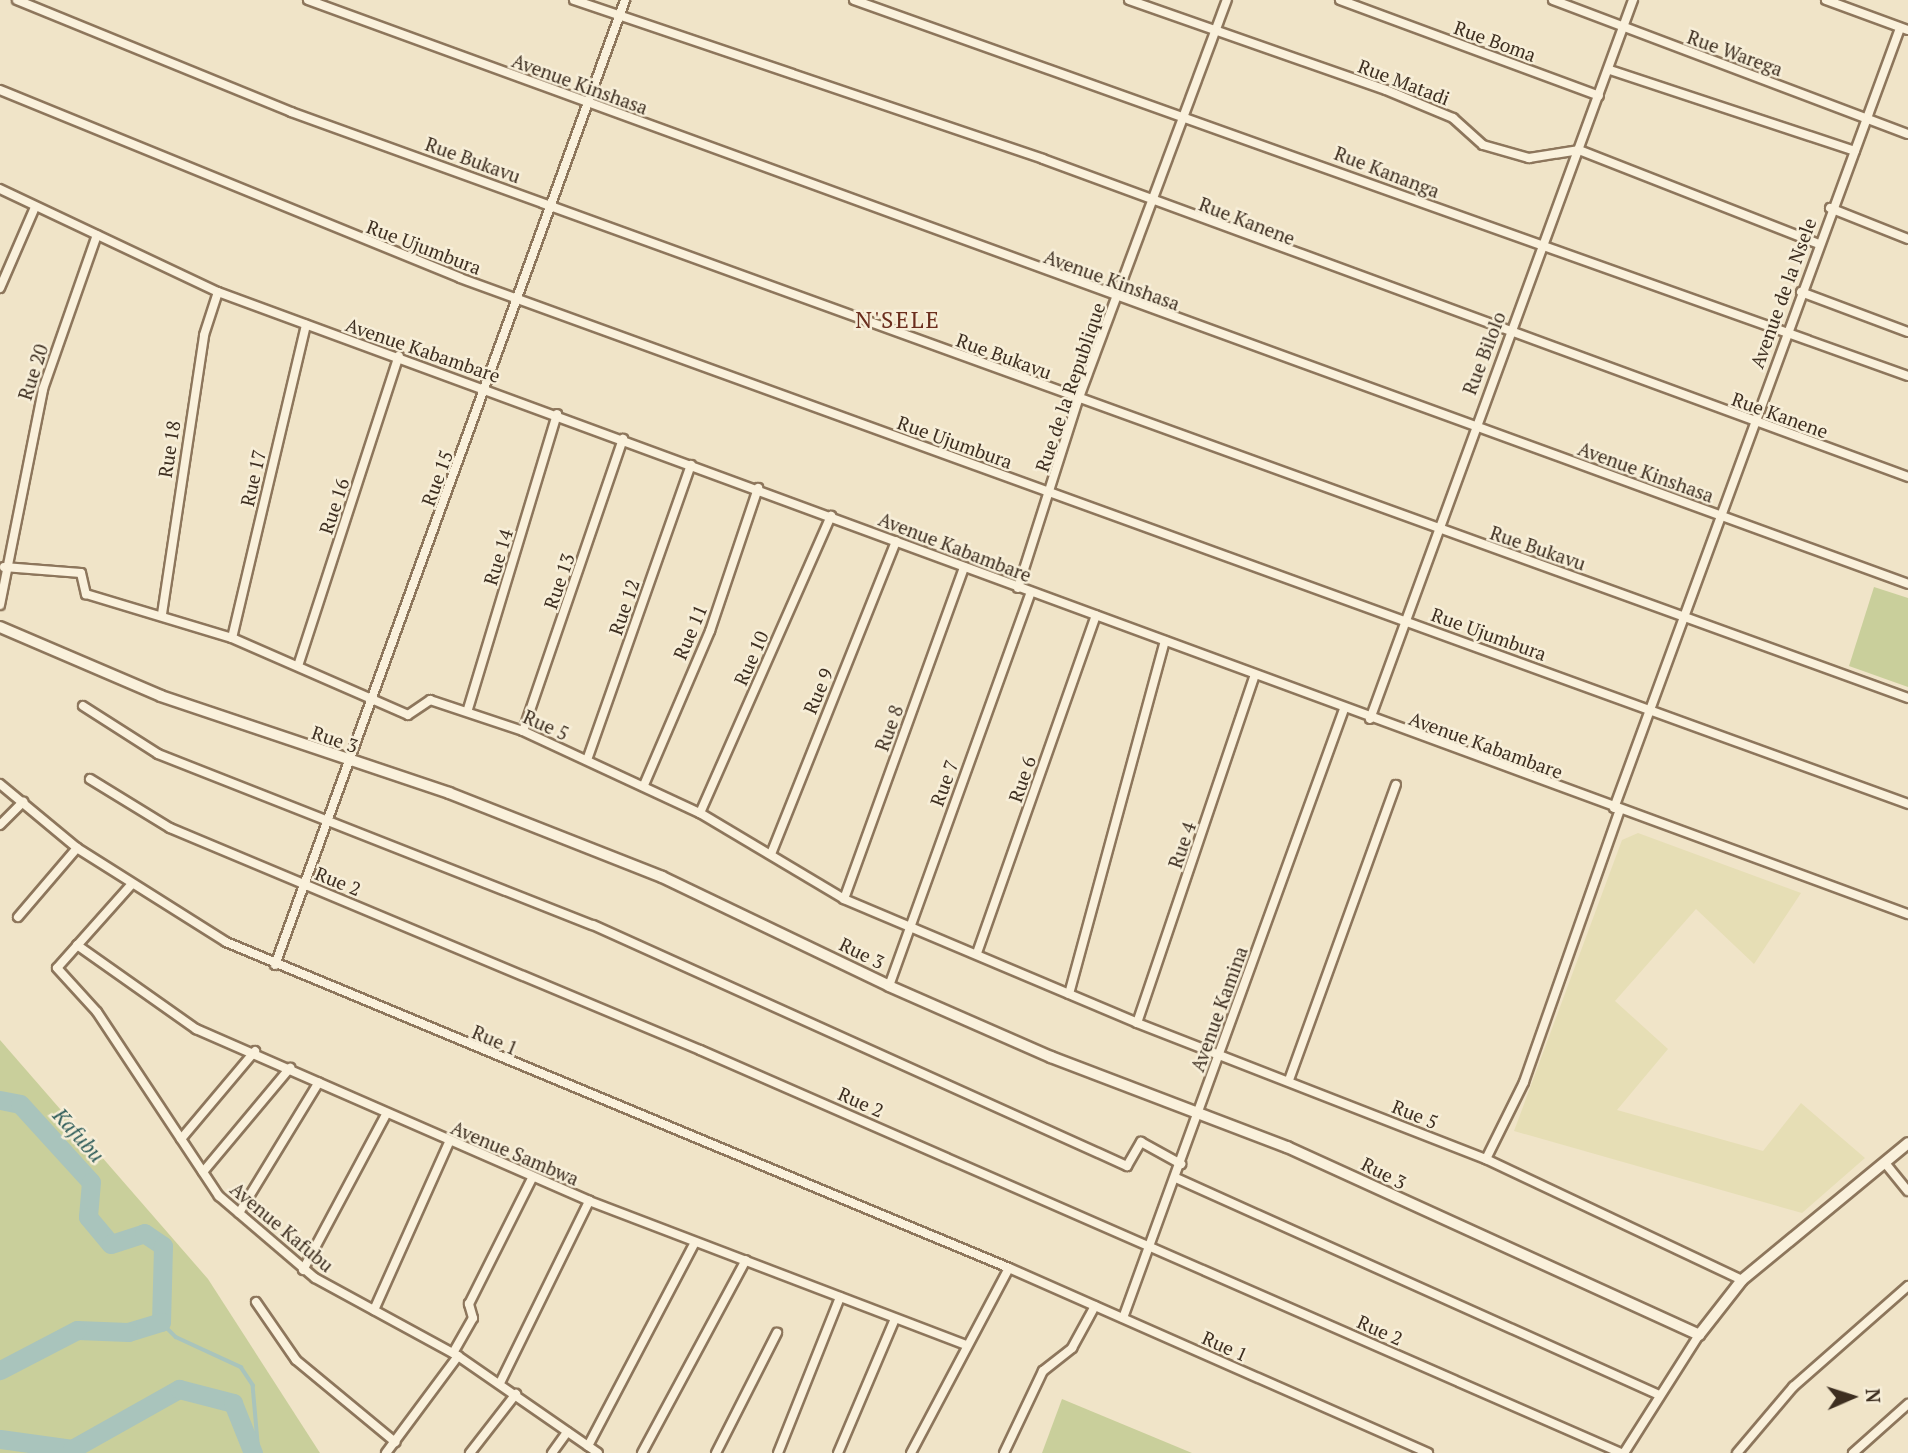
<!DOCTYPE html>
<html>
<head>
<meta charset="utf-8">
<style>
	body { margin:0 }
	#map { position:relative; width:1908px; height:1453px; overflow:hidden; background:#f0e4c8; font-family:"PT Serif",serif }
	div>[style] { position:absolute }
	.farmland>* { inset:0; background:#e6deb5 }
	.green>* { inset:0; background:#c9cf9b }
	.stream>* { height:3.5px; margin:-1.75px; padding:0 1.75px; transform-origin:1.75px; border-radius:1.75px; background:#a9c4bc }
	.river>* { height:19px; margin:-9.5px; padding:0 9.5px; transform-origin:9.5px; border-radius:9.5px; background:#a9c4bc }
	.roads { filter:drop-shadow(2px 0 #8d765c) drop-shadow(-2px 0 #8d765c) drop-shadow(0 2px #8d765c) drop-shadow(0 -2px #8d765c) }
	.minor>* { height:8px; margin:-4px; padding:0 4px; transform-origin:4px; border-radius:4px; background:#faf1dc }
	.tertiary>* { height:10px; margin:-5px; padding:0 5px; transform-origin:5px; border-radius:5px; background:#faf1dc }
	span { translate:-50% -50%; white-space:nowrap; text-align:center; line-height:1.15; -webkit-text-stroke:5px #f7eed8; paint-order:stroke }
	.street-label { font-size:19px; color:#3d2e20 }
	.water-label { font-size:21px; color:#2f5d5a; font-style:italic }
	.quarter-label { font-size:23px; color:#6b2e1e; letter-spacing:2px }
	.north { position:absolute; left:1817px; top:1362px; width:70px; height:70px; -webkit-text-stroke:5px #f7eed8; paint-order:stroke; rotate:87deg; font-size:19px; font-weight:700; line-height:28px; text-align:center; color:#3d2e20 }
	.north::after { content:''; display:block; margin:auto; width:24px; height:32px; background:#3d2e20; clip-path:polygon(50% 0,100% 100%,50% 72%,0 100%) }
</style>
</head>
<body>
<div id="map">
	<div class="farmland">
		<i style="clip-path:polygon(1638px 833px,1801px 893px,1754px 964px,1696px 909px,1615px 1001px,1668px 1049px,1617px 1110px,1763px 1151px,1801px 1103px,1865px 1158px,1802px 1213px,1514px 1131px,1622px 840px)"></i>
	</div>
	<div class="green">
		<i style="clip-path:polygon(1874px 587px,1908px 598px,1908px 687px,1849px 666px)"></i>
		<i style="clip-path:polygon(0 1040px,208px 1279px,320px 1453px,0 1453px)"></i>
		<i style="clip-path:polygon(1062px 1399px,1192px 1453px,1042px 1453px)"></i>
	</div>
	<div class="stream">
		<i style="left:161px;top:1322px;width:21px;rotate:45deg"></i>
		<i style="left:176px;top:1337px;width:72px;rotate:24.8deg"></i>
		<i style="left:241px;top:1367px;width:22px;rotate:56deg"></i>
		<i style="left:253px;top:1385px;width:68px;rotate:85deg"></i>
	</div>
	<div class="river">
		<i style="left:0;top:1100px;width:20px;rotate:11deg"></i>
		<i style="left:20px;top:1104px;width:105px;rotate:47.7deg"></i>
		<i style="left:91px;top:1182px;width:35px;rotate:95deg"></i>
		<i style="left:88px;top:1217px;width:35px;rotate:50deg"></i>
		<i style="left:111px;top:1244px;width:35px;rotate:-18deg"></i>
		<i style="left:144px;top:1233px;width:23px;rotate:34deg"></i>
		<i style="left:163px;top:1246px;width:76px;rotate:91.5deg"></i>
		<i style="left:161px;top:1322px;width:34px;rotate:163deg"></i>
		<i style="left:128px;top:1332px;width:51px;rotate:-177.8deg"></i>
		<i style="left:77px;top:1330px;width:87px;rotate:152.5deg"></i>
		<i style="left:0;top:1439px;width:73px;rotate:7.9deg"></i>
		<i style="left:72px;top:1449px;width:123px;rotate:-29.3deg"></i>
		<i style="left:179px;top:1389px;width:56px;rotate:14.5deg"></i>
		<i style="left:233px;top:1403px;width:54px;rotate:68.2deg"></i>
	</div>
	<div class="roads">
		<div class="minor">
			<i style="left:17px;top:0;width:296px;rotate:22.2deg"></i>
			<i style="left:291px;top:112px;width:1720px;rotate:19.92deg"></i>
			<i style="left:308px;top:0;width:1703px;rotate:20.05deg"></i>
			<i style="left:574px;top:0;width:495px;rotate:18.7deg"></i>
			<i style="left:1043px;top:159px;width:922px;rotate:20.18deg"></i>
			<i style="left:854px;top:0;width:1119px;rotate:19.63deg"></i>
			<i style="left:1129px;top:0;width:272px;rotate:19.3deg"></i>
			<i style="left:1386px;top:90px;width:73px;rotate:22.7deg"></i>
			<i style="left:1453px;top:118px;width:40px;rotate:42deg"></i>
			<i style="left:1483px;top:145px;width:48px;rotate:15.8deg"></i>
			<i style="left:1529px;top:158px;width:51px;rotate:-9.1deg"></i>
			<i style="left:1579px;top:150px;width:258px;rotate:21.4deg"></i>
			<i style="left:1340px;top:0;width:276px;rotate:20.3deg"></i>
			<i style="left:1553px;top:0;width:379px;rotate:20.7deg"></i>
			<i style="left:1826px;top:0;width:87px;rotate:20.1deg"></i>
			<i style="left:1610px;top:70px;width:258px;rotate:18.3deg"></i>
			<i style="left:0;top:90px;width:497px;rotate:22.2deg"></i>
			<i style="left:460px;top:278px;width:1541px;rotate:19.96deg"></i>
			<i style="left:0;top:189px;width:241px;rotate:25.3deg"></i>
			<i style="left:218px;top:292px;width:1801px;rotate:20.21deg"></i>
			<i style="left:1830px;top:208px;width:84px;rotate:21.7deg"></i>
			<i style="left:0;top:288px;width:88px;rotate:-66.6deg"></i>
			<i style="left:1801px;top:292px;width:114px;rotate:20.5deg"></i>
			<i style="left:4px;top:567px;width:77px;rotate:4.5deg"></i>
			<i style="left:81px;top:573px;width:22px;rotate:77deg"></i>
			<i style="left:86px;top:594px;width:152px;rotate:16.8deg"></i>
			<i style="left:232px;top:638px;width:192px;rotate:23.6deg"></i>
			<i style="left:408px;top:715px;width:27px;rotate:-34deg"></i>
			<i style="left:430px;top:700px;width:98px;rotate:18.4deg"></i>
			<i style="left:523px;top:731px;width:195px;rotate:24.9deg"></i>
			<i style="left:700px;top:813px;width:168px;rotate:30.8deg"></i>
			<i style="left:844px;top:899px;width:318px;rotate:22.9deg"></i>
			<i style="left:1137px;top:1023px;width:375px;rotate:21.3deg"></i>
			<i style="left:1486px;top:1159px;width:283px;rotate:25.3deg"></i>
			<i style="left:1018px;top:588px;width:197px;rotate:-72.3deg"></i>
			<i style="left:1078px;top:400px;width:427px;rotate:-69.6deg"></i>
			<i style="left:0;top:605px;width:220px;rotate:-78.7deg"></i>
			<i style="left:43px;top:389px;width:163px;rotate:-70.7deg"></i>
			<i style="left:162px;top:614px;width:282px;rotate:-81.4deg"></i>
			<i style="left:204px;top:335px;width:45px;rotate:-72deg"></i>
			<i style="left:232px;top:638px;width:322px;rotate:-76.7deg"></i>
			<i style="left:298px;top:666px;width:326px;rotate:-72deg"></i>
			<i style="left:83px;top:706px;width:89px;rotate:32.6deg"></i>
			<i style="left:158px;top:754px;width:467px;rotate:21.5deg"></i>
			<i style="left:593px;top:925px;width:586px;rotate:24.29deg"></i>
			<i style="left:1127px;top:1166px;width:28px;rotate:-60deg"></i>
			<i style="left:1141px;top:1142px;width:46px;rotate:28.8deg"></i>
			<i style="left:468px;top:709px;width:308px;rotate:-73.2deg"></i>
			<i style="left:1370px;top:719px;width:766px;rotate:-69.91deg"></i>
			<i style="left:523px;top:731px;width:309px;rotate:-71.1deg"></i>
			<i style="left:587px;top:760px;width:313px;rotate:-70.6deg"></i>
			<i style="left:90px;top:779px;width:94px;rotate:31.5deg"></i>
			<i style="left:170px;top:828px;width:575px;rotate:22.73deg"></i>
			<i style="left:700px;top:1050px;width:1005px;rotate:23.63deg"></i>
			<i style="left:0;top:784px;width:100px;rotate:39.7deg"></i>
			<i style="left:77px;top:848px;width:176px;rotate:32.2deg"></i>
			<i style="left:226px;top:942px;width:848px;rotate:22.6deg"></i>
			<i style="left:1009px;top:1268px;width:458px;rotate:23.8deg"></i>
			<i style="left:644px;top:785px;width:168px;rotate:-66.8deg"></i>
			<i style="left:710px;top:631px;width:151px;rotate:-71.4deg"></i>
			<i style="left:1614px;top:808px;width:831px;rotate:-69.86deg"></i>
			<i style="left:700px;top:813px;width:325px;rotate:-66.2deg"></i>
			<i style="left:0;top:825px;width:33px;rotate:-45deg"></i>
			<i style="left:771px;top:854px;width:337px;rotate:-68.2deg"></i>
			<i style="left:131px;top:885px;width:111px;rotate:131.7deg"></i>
			<i style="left:57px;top:968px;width:59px;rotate:47.7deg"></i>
			<i style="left:97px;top:1012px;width:221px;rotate:56.5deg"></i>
			<i style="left:219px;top:1196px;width:126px;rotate:40.5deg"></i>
			<i style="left:315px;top:1278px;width:163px;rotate:28.6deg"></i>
			<i style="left:458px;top:1356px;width:170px;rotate:34.7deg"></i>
			<i style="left:844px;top:899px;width:353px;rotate:-70.1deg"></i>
			<i style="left:18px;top:917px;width:91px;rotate:-49.5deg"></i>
			<i style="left:77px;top:945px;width:146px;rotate:35.2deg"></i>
			<i style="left:196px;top:1029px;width:429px;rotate:23.6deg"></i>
			<i style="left:589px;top:1201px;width:401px;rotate:20.9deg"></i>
			<i style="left:977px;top:953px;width:358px;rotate:-70.6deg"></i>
			<i style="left:275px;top:965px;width:1027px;rotate:-70.06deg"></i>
			<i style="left:889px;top:986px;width:419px;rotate:-70.2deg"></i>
			<i style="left:1069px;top:994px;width:366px;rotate:-74.8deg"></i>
			<i style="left:1137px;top:1023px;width:367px;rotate:-71.3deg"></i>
			<i style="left:1289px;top:1080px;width:314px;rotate:-70.1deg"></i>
			<i style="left:181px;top:1139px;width:115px;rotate:-49.9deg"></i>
			<i style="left:1486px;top:1159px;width:86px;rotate:-63.7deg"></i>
			<i style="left:1524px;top:1082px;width:288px;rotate:-70.6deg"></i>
			<i style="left:1885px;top:1163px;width:36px;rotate:51deg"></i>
			<i style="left:203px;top:1172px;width:136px;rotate:-50.1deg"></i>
			<i style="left:1176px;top:1178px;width:530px;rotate:24.19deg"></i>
			<i style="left:239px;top:1213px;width:153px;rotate:-58.6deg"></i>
			<i style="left:303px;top:1270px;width:178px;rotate:-61.9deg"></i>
			<i style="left:256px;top:1302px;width:70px;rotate:55.4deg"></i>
			<i style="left:296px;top:1360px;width:129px;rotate:39.6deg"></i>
			<i style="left:374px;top:1310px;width:184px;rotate:-65.9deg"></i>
			<i style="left:1123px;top:1318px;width:648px;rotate:-70.05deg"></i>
			<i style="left:453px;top:1353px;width:40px;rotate:-60.3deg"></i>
			<i style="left:473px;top:1318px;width:15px;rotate:-106deg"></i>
			<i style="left:469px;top:1304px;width:141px;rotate:-63.4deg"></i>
			<i style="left:500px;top:1383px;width:203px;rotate:-63.9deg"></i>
			<i style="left:588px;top:1446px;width:230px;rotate:-62.3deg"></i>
			<i style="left:386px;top:1453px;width:121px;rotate:-53.4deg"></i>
			<i style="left:470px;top:1453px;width:75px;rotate:-52.1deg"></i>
			<i style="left:552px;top:1453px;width:26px;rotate:-54deg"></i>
			<i style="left:642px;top:1453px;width:219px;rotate:-61.7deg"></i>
			<i style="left:716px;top:1453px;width:135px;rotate:-63.1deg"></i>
			<i style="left:778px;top:1453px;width:168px;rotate:-68.3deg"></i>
			<i style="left:838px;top:1453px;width:146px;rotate:-67deg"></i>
			<i style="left:911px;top:1453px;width:209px;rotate:-62.1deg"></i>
			<i style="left:1004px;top:1453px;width:91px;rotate:-64.6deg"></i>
			<i style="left:1043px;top:1371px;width:37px;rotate:-38deg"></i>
			<i style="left:1072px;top:1348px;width:48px;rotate:-61.3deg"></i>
			<i style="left:1624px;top:1453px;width:140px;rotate:-57.6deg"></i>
			<i style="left:1737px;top:1453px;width:87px;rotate:-49.7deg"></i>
			<i style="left:1793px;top:1387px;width:153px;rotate:-41.3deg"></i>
			<i style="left:1853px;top:1453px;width:74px;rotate:-41.7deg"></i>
		</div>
		<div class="tertiary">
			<i style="left:0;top:627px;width:175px;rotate:23.2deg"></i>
			<i style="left:161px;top:696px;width:304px;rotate:18.6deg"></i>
			<i style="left:449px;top:793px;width:229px;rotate:21.5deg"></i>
			<i style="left:662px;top:877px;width:252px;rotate:25.6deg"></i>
			<i style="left:889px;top:986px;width:177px;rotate:23.7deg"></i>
			<i style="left:1051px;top:1057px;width:253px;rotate:20.9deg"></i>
			<i style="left:1287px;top:1147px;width:453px;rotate:24.5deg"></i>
			<i style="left:1699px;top:1335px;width:70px;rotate:-52deg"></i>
			<i style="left:1742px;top:1280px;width:215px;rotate:-39.5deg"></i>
		</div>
	</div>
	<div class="street-label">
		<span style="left:1495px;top:41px;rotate:20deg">Rue Boma</span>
		<span style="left:1735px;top:53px;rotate:20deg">Rue Warega</span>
		<span style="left:1404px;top:82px;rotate:21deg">Rue Matadi</span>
		<span style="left:580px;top:84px;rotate:20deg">Avenue Kinshasa</span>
		<span style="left:473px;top:160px;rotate:20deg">Rue Bukavu</span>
		<span style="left:1387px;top:172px;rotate:21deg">Rue Kananga</span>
		<span style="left:1247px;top:221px;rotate:21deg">Rue Kanene</span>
		<span style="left:424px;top:247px;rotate:21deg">Rue Ujumbura</span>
		<span style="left:1112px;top:280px;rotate:20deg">Avenue Kinshasa</span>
		<span style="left:1783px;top:293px;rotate:-70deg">Avenue de la Nsele</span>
		<span style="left:423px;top:350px;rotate:19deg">Avenue Kabambare</span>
		<span style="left:1484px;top:353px;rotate:-69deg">Rue Bilolo</span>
		<span style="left:1004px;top:356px;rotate:20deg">Rue Bukavu</span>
		<span style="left:33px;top:372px;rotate:-72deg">Rue 20</span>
		<span style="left:1070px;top:387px;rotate:-71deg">Rue de la Republique</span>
		<span style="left:1780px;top:415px;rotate:20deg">Rue Kanene</span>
		<span style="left:955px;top:442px;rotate:20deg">Rue Ujumbura</span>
		<span style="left:169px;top:449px;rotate:-81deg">Rue 18</span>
		<span style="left:1646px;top:472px;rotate:20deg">Avenue Kinshasa</span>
		<span style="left:253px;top:478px;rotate:-77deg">Rue 17</span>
		<span style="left:437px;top:478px;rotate:-70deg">Rue 15</span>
		<span style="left:334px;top:506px;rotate:-72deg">Rue 16</span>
		<span style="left:955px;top:547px;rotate:21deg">Avenue Kabambare</span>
		<span style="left:1538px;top:548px;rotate:19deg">Rue Bukavu</span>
		<span style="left:498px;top:557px;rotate:-73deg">Rue 14</span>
		<span style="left:559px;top:581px;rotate:-71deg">Rue 13</span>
		<span style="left:624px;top:607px;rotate:-71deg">Rue 12</span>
		<span style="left:690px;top:632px;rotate:-67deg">Rue 11</span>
		<span style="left:1489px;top:634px;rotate:20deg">Rue Ujumbura</span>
		<span style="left:751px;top:658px;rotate:-66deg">Rue 10</span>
		<span style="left:818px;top:691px;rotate:-67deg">Rue 9</span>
		<span style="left:546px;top:725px;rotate:24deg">Rue 5</span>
		<span style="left:889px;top:728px;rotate:-70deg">Rue 8</span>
		<span style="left:335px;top:739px;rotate:19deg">Rue 3</span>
		<span style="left:1486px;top:745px;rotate:20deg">Avenue Kabambare</span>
		<span style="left:1022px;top:779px;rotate:-71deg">Rue 6</span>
		<span style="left:944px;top:783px;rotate:-70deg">Rue 7</span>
		<span style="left:1182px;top:845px;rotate:-71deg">Rue 4</span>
		<span style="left:338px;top:881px;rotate:22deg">Rue 2</span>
		<span style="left:862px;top:953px;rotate:26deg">Rue 3</span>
		<span style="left:1219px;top:1009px;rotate:-70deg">Avenue Kamina</span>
		<span style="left:495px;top:1040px;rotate:23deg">Rue 1</span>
		<span style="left:861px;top:1102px;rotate:24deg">Rue 2</span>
		<span style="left:1415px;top:1114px;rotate:22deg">Rue 5</span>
		<span style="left:515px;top:1153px;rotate:23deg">Avenue Sambwa</span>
		<span style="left:1384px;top:1173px;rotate:27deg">Rue 3</span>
		<span style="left:282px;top:1227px;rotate:40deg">Avenue Kafubu</span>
		<span style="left:1380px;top:1330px;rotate:24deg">Rue 2</span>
		<span style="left:1225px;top:1346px;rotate:24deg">Rue 1</span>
	</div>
	<div class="water-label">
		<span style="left:79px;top:1135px;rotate:48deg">Kafubu</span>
	</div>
	<div class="quarter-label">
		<span style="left:898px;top:320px">N'SELE</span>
	</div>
	<div class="north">N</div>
</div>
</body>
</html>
